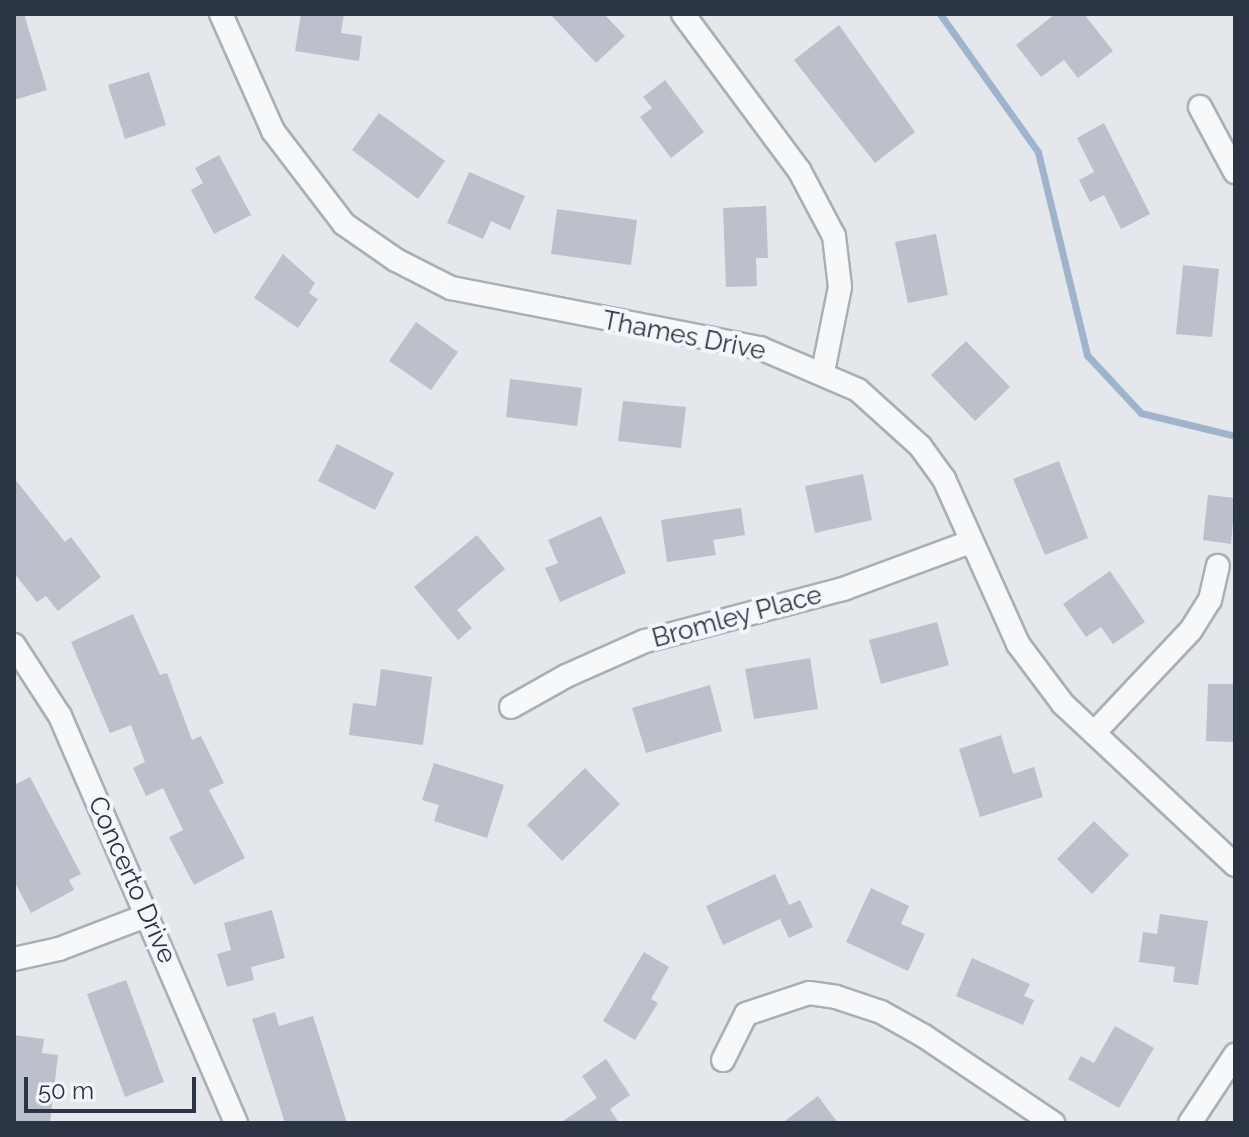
<!DOCTYPE html>
<html>
<head>
<meta charset="utf-8">
<style>
	body { margin:0 }
	#map { position:relative; width:1249px; height:1137px; overflow:hidden; background:#e4e7ec; font-family:Raleway,sans-serif }
	div>[style] { position:absolute }
	.stream>* { height:7px; margin:-3.5px; padding:0 3.5px; transform-origin:3.5px; border-radius:3.5px; background:#9fb4cc }
	.building>* { inset:0; background:#bbc0ca }
	.roads { filter:drop-shadow(2px 0 #a9aeb7) drop-shadow(-2px 0 #a9aeb7) drop-shadow(0 2px #a9aeb7) drop-shadow(0 -2px #a9aeb7) }
	.minor>* { height:22px; margin:-11px; padding:0 11px; transform-origin:11px; border-radius:11px; background:#f7f8fa }
	span { translate:-50% -50%; white-space:nowrap; text-align:center; line-height:1.15; -webkit-text-stroke:8px #f4f6f9; paint-order:stroke }
	.street-label { font-size:26px; color:#2b3445 }
	.frame { position:absolute; inset:0; border:16px solid #2b3445; pointer-events:none }
	.scale { position:absolute; left:24px; top:1077px; width:172px; height:36px; box-sizing:border-box; border:4px solid #2b3445; border-top:0; padding-left:10px; font-size:24px; line-height:28px; white-space:nowrap; color:#2b3445; -webkit-text-stroke:6px #f4f6f9; paint-order:stroke }
</style>
</head>
<body>
<div id="map">
	<div class="stream">
		<i style="left:940px;top:14px;width:169px;rotate:54.6deg"></i>
		<i style="left:1038px;top:152px;width:209px;rotate:76.4deg"></i>
		<i style="left:1087px;top:355px;width:79px;rotate:47deg"></i>
		<i style="left:1141px;top:413px;width:97px;rotate:13.7deg"></i>
	</div>
	<div class="building">
		<i style="clip-path:polygon(14px 14px,24px 14px,47px 90px,14px 100px)"></i>
		<i style="clip-path:polygon(301px 14px,344px 14px,341px 33px,362px 36px,359px 61px,295px 51px)"></i>
		<i style="clip-path:polygon(550px 14px,604px 14px,625px 36px,596px 63px)"></i>
		<i style="clip-path:polygon(1055px 14px,1084px 14px,1113px 51px,1078px 78px,1064px 60px,1041px 77px,1016px 45px)"></i>
		<i style="clip-path:polygon(839px 25px,915px 132px,875px 163px,794px 60px)"></i>
		<i style="clip-path:polygon(149px 72px,166px 125px,125px 139px,108px 85px)"></i>
		<i style="clip-path:polygon(665px 80px,704px 132px,671px 158px,640px 117px,652px 108px,643px 97px)"></i>
		<i style="clip-path:polygon(379px 113px,445px 161px,418px 199px,352px 150px)"></i>
		<i style="clip-path:polygon(1104px 123px,1150px 214px,1121px 229px,1104px 195px,1090px 202px,1079px 180px,1094px 172px,1077px 138px)"></i>
		<i style="clip-path:polygon(219px 155px,251px 215px,214px 234px,191px 190px,203px 183px,195px 168px)"></i>
		<i style="clip-path:polygon(469px 172px,525px 196px,510px 230px,491px 221px,483px 239px,447px 223px)"></i>
		<i style="clip-path:polygon(766px 206px,768px 258px,756px 258px,757px 286px,726px 287px,723px 208px)"></i>
		<i style="clip-path:polygon(557px 209px,637px 220px,631px 265px,551px 254px)"></i>
		<i style="clip-path:polygon(936px 234px,948px 295px,908px 303px,895px 242px)"></i>
		<i style="clip-path:polygon(283px 254px,315px 283px,309px 293px,318px 299px,298px 328px,254px 298px)"></i>
		<i style="clip-path:polygon(1183px 265px,1219px 269px,1212px 337px,1176px 334px)"></i>
		<i style="clip-path:polygon(416px 322px,458px 352px,431px 390px,389px 361px)"></i>
		<i style="clip-path:polygon(966px 341px,1010px 387px,975px 421px,931px 375px)"></i>
		<i style="clip-path:polygon(510px 379px,582px 388px,577px 426px,506px 417px)"></i>
		<i style="clip-path:polygon(623px 401px,686px 407px,681px 448px,618px 441px)"></i>
		<i style="clip-path:polygon(337px 444px,394px 473px,375px 510px,318px 481px)"></i>
		<i style="clip-path:polygon(1059px 461px,1088px 538px,1045px 555px,1013px 479px)"></i>
		<i style="clip-path:polygon(863px 474px,872px 520px,815px 533px,805px 486px)"></i>
		<i style="clip-path:polygon(14px 478px,65px 542px,71px 537px,101px 577px,58px 611px,46px 596px,37px 602px,14px 573px)"></i>
		<i style="clip-path:polygon(1208px 495px,1235px 498px,1231px 544px,1203px 540px)"></i>
		<i style="clip-path:polygon(741px 508px,745px 535px,713px 540px,716px 555px,667px 562px,661px 520px)"></i>
		<i style="clip-path:polygon(601px 516px,626px 573px,560px 602px,545px 568px,558px 563px,548px 540px)"></i>
		<i style="clip-path:polygon(477px 535px,505px 569px,457px 610px,472px 628px,458px 640px,414px 587px)"></i>
		<i style="clip-path:polygon(1110px 571px,1145px 622px,1113px 644px,1101px 627px,1086px 637px,1063px 604px)"></i>
		<i style="clip-path:polygon(133px 614px,160px 675px,167px 673px,192px 740px,201px 736px,224px 783px,209px 790px,245px 858px,194px 885px,169px 837px,183px 830px,163px 788px,146px 796px,133px 768px,145px 762px,131px 725px,110px 733px,71px 642px)"></i>
		<i style="clip-path:polygon(937px 622px,949px 665px,881px 684px,869px 640px)"></i>
		<i style="clip-path:polygon(810px 658px,818px 709px,754px 719px,745px 669px)"></i>
		<i style="clip-path:polygon(381px 669px,432px 677px,423px 745px,349px 735px,353px 703px,376px 706px)"></i>
		<i style="clip-path:polygon(1208px 684px,1235px 684px,1235px 742px,1206px 741px)"></i>
		<i style="clip-path:polygon(710px 685px,722px 731px,646px 753px,632px 708px)"></i>
		<i style="clip-path:polygon(1001px 735px,1013px 774px,1034px 767px,1043px 797px,980px 817px,959px 749px)"></i>
		<i style="clip-path:polygon(434px 763px,504px 785px,487px 838px,434px 821px,439px 805px,422px 800px)"></i>
		<i style="clip-path:polygon(585px 768px,620px 804px,562px 861px,527px 825px)"></i>
		<i style="clip-path:polygon(30px 777px,81px 874px,69px 880px,74px 890px,31px 913px,14px 881px,14px 785px)"></i>
		<i style="clip-path:polygon(1094px 821px,1129px 855px,1092px 894px,1057px 859px)"></i>
		<i style="clip-path:polygon(775px 874px,789px 905px,800px 900px,813px 927px,789px 938px,780px 919px,723px 945px,706px 906px)"></i>
		<i style="clip-path:polygon(871px 888px,909px 906px,901px 924px,925px 934px,908px 971px,846px 942px)"></i>
		<i style="clip-path:polygon(272px 910px,285px 958px,251px 967px,254px 980px,227px 987px,217px 954px,231px 950px,224px 923px)"></i>
		<i style="clip-path:polygon(1160px 914px,1208px 921px,1198px 985px,1173px 982px,1175px 967px,1139px 962px,1143px 932px,1157px 934px)"></i>
		<i style="clip-path:polygon(644px 952px,669px 967px,651px 999px,658px 1003px,635px 1040px,603px 1021px)"></i>
		<i style="clip-path:polygon(972px 958px,1030px 984px,1024px 996px,1034px 1000px,1023px 1025px,956px 996px)"></i>
		<i style="clip-path:polygon(126px 980px,164px 1082px,125px 1097px,87px 994px)"></i>
		<i style="clip-path:polygon(275px 1012px,279px 1026px,313px 1016px,347px 1123px,285px 1123px,252px 1019px)"></i>
		<i style="clip-path:polygon(1115px 1026px,1154px 1048px,1119px 1108px,1068px 1079px,1081px 1056px,1094px 1063px)"></i>
		<i style="clip-path:polygon(14px 1035px,44px 1039px,42px 1053px,58px 1055px,50px 1123px,14px 1123px)"></i>
		<i style="clip-path:polygon(606px 1059px,630px 1095px,610px 1109px,619px 1123px,560px 1123px,597px 1098px,582px 1076px)"></i>
		<i style="clip-path:polygon(818px 1096px,838px 1123px,782px 1123px)"></i>
	</div>
	<div class="roads">
		<div class="minor">
			<i style="left:221px;top:14px;width:128px;rotate:66deg"></i>
			<i style="left:273px;top:131px;width:117px;rotate:52.6deg"></i>
			<i style="left:344px;top:224px;width:63px;rotate:34.7deg"></i>
			<i style="left:396px;top:260px;width:62px;rotate:27deg"></i>
			<i style="left:451px;top:288px;width:315px;rotate:11deg"></i>
			<i style="left:760px;top:348px;width:107px;rotate:23.2deg"></i>
			<i style="left:858px;top:390px;width:84px;rotate:42.1deg"></i>
			<i style="left:920px;top:446px;width:41px;rotate:54deg"></i>
			<i style="left:944px;top:479px;width:181px;rotate:65.8deg"></i>
			<i style="left:1018px;top:644px;width:75px;rotate:53.1deg"></i>
			<i style="left:1063px;top:704px;width:236px;rotate:43.1deg"></i>
			<i style="left:683px;top:14px;width:194px;rotate:53.4deg"></i>
			<i style="left:799px;top:170px;width:75px;rotate:62.1deg"></i>
			<i style="left:834px;top:236px;width:51px;rotate:83.3deg"></i>
			<i style="left:840px;top:287px;width:86px;rotate:101.4deg"></i>
			<i style="left:1200px;top:107px;width:74px;rotate:61.7deg"></i>
			<i style="left:14px;top:645px;width:85px;rotate:57.1deg"></i>
			<i style="left:60px;top:716px;width:443px;rotate:66.6deg"></i>
			<i style="left:511px;top:707px;width:63px;rotate:-29.4deg"></i>
			<i style="left:566px;top:676px;width:86px;rotate:-23.9deg"></i>
			<i style="left:645px;top:641px;width:205px;rotate:-14.7deg"></i>
			<i style="left:843px;top:589px;width:135px;rotate:-20.3deg"></i>
			<i style="left:1094px;top:733px;width:141px;rotate:-46.7deg"></i>
			<i style="left:1191px;top:630px;width:36px;rotate:-58deg"></i>
			<i style="left:1210px;top:600px;width:35px;rotate:-77deg"></i>
			<i style="left:14px;top:959px;width:46px;rotate:-12.5deg"></i>
			<i style="left:59px;top:949px;width:95px;rotate:-20.9deg"></i>
			<i style="left:723px;top:1060px;width:51px;rotate:-63.4deg"></i>
			<i style="left:746px;top:1014px;width:66px;rotate:-18.4deg"></i>
			<i style="left:809px;top:993px;width:27px;rotate:8deg"></i>
			<i style="left:836px;top:997px;width:47px;rotate:18.4deg"></i>
			<i style="left:881px;top:1012px;width:49px;rotate:29.2deg"></i>
			<i style="left:924px;top:1036px;width:156px;rotate:34deg"></i>
			<i style="left:1190px;top:1123px;width:82px;rotate:-56.5deg"></i>
		</div>
	</div>
	<div class="street-label">
		<span style="left:684px;top:336px;rotate:11deg">Thames Drive</span>
		<span style="left:737px;top:617px;rotate:-15deg">Bromley Place</span>
		<span style="left:132px;top:880px;rotate:66deg">Concerto Drive</span>
	</div>
	<div class="frame"></div>
	<div class="scale">50 m</div>
</div>
</body>
</html>
